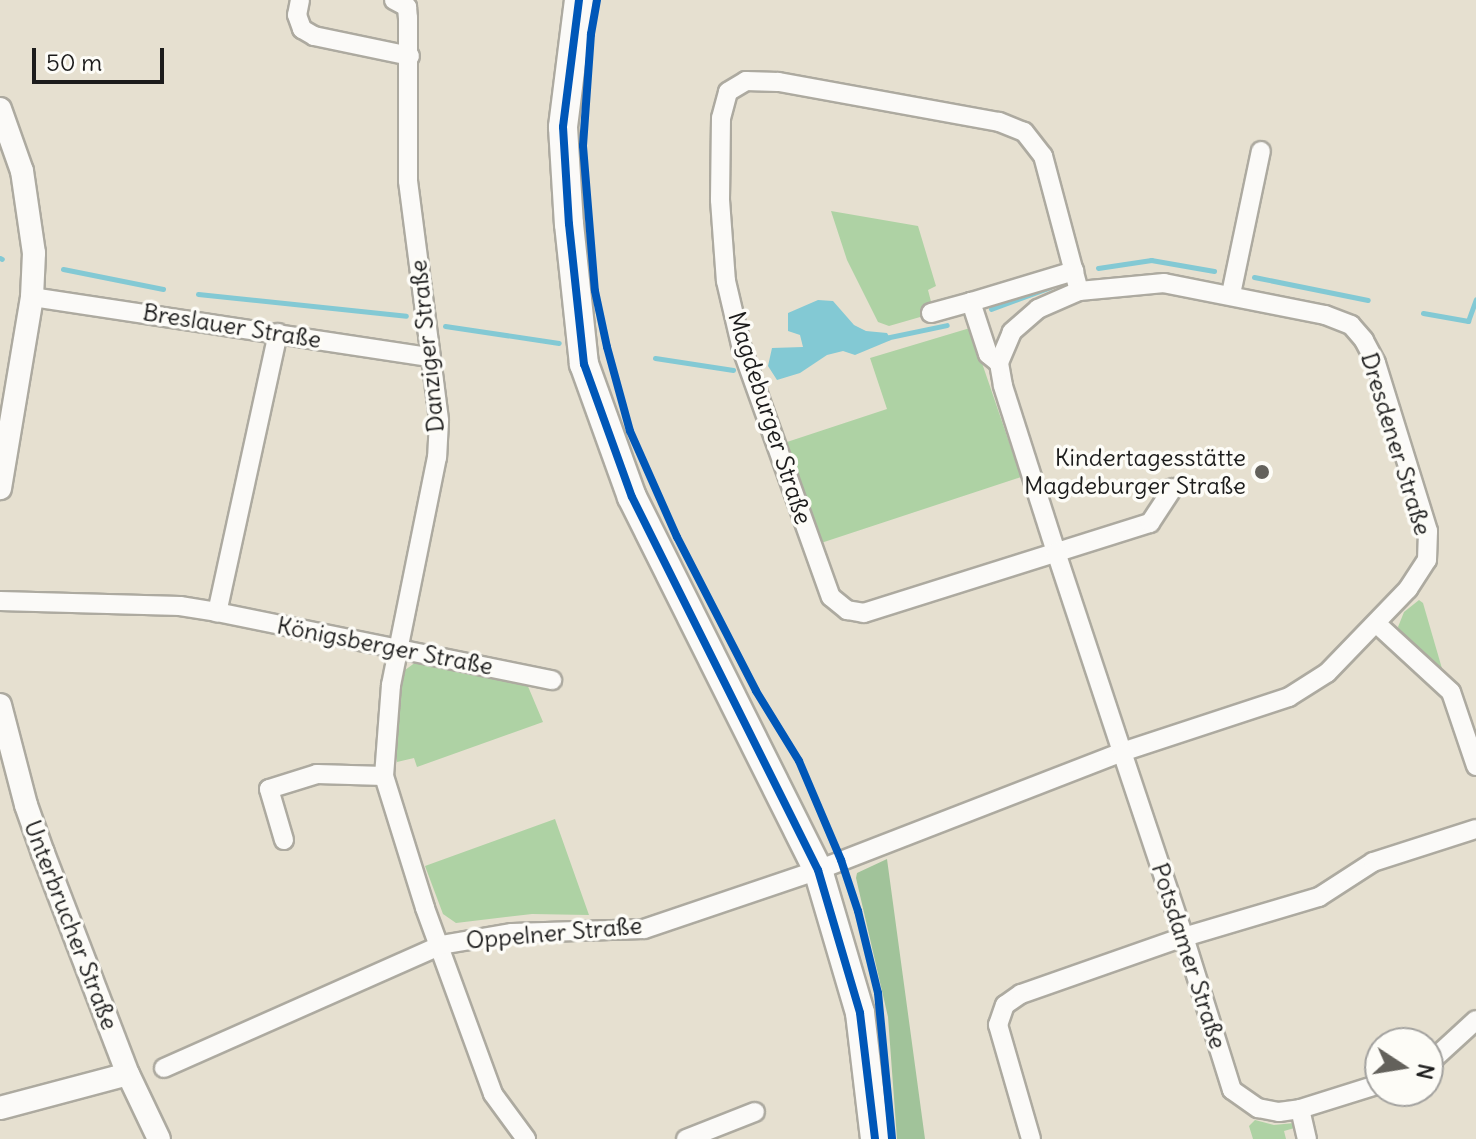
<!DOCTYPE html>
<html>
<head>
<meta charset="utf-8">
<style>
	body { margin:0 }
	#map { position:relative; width:1476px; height:1139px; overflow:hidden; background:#e6e0d0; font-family:Delius,sans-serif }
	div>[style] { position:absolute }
	.green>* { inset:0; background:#aed2a4 }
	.forest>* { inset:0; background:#a1c39a }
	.water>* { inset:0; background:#83c9d4 }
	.stream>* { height:5px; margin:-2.5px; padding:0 2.5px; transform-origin:2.5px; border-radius:2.5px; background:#83c9d4 }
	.roads { filter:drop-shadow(2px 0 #adaaa0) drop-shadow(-2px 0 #adaaa0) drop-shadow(0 2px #adaaa0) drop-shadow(0 -2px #adaaa0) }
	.minor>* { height:18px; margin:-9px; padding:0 9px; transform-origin:9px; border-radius:9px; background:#fbfaf8 }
	.tertiary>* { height:22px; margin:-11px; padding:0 11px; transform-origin:11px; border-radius:11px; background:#fbfaf8 }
	.primary>* { height:28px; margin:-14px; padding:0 14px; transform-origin:14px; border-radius:14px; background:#fbfaf8 }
	.cycleway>* { height:8px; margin:-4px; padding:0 4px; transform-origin:4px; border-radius:4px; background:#0057b8 }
	.dots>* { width:22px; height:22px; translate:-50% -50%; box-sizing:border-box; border:4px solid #fdfcf7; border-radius:50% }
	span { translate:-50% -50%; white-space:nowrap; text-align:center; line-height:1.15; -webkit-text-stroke:7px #fdfcf7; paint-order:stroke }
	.street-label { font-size:24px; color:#1c1c1c }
	.poi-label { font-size:24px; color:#1c1c1c }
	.right { translate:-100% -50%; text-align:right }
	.north { position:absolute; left:1364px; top:1027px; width:80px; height:80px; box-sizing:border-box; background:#fdfcf7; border:2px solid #a3a29f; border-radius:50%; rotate:102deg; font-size:22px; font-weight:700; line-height:32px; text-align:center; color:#1c1c1c }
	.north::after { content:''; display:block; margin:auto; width:28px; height:36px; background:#63615b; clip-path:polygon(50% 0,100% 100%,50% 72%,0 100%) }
	.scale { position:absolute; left:32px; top:48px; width:132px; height:36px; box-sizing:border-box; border:4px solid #1c1c1c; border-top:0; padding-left:10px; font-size:24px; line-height:28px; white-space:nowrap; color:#1c1c1c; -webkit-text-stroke:6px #fdfcf7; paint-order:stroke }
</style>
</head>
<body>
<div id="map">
	<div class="green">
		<i style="clip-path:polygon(831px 211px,918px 226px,936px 286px,928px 290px,934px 313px,889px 326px,878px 322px,847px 260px)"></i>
		<i style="clip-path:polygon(970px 328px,1021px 477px,821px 543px,787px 442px,887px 409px,870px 358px)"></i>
		<i style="clip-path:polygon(1419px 600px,1423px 603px,1443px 672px,1401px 635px,1398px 627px,1404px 612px)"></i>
		<i style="clip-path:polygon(416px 662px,527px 684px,543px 722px,417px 767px,414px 758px,397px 762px,397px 712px,405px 670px)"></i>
		<i style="clip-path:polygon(555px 819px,589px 915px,532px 914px,456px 923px,443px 914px,425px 866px)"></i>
		<i style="clip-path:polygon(1255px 1120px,1274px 1125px,1294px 1123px,1298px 1127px,1284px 1131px,1286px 1139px,1253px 1139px,1249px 1126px)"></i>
	</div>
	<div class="forest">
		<i style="clip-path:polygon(887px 859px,925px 1139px,897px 1139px,888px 1017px,856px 878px,857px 873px)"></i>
	</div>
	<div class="water">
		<i style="clip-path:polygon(818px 300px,833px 301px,854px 325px,866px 331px,887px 333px,891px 340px,855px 355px,843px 351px,827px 355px,800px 373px,777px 380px,768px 366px,772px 348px,803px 347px,800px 335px,788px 331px,788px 313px)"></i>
	</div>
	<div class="stream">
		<i style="left:0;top:258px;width:2px;rotate:27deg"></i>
		<i style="left:1098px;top:268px;width:54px;rotate:-8.6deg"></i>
		<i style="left:1151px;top:260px;width:64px;rotate:9.9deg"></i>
		<i style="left:63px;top:269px;width:102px;rotate:11.3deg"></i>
		<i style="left:1254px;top:277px;width:116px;rotate:11.4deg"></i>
		<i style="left:198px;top:294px;width:209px;rotate:6deg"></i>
		<i style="left:991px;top:309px;width:63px;rotate:-20.4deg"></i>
		<i style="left:1423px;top:313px;width:46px;rotate:10.1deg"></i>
		<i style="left:1468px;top:321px;width:23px;rotate:-70deg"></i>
		<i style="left:445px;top:326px;width:115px;rotate:8.5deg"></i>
		<i style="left:885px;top:338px;width:63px;rotate:-11.8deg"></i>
		<i style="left:655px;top:358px;width:79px;rotate:8.7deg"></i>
	</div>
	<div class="roads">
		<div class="minor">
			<i style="left:300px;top:0;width:15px;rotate:101deg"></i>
			<i style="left:297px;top:15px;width:15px;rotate:70deg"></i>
			<i style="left:302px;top:29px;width:14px;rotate:30deg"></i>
			<i style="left:314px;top:36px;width:98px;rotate:11.8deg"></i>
			<i style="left:394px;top:0;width:15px;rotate:28deg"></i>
			<i style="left:407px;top:7px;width:11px;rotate:85deg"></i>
			<i style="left:408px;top:18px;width:163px;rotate:90deg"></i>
			<i style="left:408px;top:181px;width:242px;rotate:82.6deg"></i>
			<i style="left:439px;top:421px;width:36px;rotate:93deg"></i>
			<i style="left:437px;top:457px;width:233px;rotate:101.4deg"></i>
			<i style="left:391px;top:685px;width:91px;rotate:94.4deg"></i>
			<i style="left:384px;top:776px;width:138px;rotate:72.7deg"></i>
			<i style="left:425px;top:908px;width:198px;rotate:69.9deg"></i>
			<i style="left:493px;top:1094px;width:56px;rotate:53.7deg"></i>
			<i style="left:1079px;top:291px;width:140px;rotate:-104.9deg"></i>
			<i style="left:1043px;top:156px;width:31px;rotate:-128deg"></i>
			<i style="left:1024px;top:132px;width:27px;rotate:-158deg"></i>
			<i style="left:999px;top:122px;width:225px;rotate:-169.7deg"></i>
			<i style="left:778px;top:82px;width:32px;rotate:-178deg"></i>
			<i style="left:746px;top:81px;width:21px;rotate:149deg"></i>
			<i style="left:728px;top:92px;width:27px;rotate:105deg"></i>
			<i style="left:721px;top:118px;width:82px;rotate:90.7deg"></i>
			<i style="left:720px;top:200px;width:81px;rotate:85.8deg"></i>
			<i style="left:726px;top:281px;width:70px;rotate:76.8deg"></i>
			<i style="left:742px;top:349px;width:263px;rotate:70.3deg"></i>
			<i style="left:831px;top:597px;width:21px;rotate:39deg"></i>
			<i style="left:847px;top:610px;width:17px;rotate:10deg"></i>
			<i style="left:864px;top:613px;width:300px;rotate:-17.5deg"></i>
			<i style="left:1150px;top:523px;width:42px;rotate:-56.7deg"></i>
			<i style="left:1231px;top:294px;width:146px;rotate:-78.2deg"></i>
			<i style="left:32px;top:297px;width:403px;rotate:8.6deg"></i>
			<i style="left:931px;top:313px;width:41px;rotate:-15.4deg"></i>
			<i style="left:278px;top:333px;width:286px;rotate:102.3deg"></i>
			<i style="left:217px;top:612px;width:342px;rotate:11.5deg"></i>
			<i style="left:999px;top:363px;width:14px;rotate:-141deg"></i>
			<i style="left:988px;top:354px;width:55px;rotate:-108.1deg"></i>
			<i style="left:971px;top:302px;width:108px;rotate:-16.8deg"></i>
			<i style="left:0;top:601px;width:180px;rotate:1.6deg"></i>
			<i style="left:180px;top:606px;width:37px;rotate:9deg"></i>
			<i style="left:1377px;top:624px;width:100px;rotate:42.6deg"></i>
			<i style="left:1451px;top:692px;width:78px;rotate:71.3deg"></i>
			<i style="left:284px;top:840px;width:53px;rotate:-106.4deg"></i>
			<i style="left:269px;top:789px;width:50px;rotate:-17.4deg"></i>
			<i style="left:317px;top:774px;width:67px;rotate:1.7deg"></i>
			<i style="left:1428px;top:1064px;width:65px;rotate:-42.5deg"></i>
			<i style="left:164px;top:1068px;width:303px;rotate:-23.9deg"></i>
			<i style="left:441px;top:945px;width:72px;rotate:-9.6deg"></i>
			<i style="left:512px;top:933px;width:132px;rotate:-1.7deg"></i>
			<i style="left:644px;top:929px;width:184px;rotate:-18.7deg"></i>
			<i style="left:818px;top:870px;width:326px;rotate:-21.2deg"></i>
			<i style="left:1122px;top:752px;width:176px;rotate:-18.2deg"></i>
			<i style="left:1289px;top:697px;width:45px;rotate:-32.3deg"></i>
			<i style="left:1327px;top:673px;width:117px;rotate:-46deg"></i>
			<i style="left:1408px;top:589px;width:35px;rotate:-57deg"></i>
			<i style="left:1427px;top:560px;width:29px;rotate:-88deg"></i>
			<i style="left:1428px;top:531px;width:176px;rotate:-107.2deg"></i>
			<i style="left:1376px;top:363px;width:26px;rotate:-118deg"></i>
			<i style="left:1364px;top:340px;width:20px;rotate:-131deg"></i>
			<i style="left:1351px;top:325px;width:28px;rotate:-159deg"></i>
			<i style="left:1325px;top:315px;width:164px;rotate:-168.8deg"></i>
			<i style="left:1164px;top:283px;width:85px;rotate:174.6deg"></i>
			<i style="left:1079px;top:291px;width:45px;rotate:156.3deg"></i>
			<i style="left:1038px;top:309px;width:35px;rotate:139deg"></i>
			<i style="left:1012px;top:332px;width:34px;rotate:113deg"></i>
			<i style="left:999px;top:363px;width:23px;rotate:80deg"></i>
			<i style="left:1003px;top:386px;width:174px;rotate:72.3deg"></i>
			<i style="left:1056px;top:552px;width:211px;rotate:71.7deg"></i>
			<i style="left:1122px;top:752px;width:195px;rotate:71.5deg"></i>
			<i style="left:1184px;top:937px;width:160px;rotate:72.6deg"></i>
			<i style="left:1232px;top:1090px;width:32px;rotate:35deg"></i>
			<i style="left:1258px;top:1108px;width:21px;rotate:11deg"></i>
			<i style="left:1279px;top:1112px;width:21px;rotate:-8deg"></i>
			<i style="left:1300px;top:1109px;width:84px;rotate:-17.4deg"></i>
			<i style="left:1300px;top:1109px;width:31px;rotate:77deg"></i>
			<i style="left:686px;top:1139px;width:74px;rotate:-21.4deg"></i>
			<i style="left:1031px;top:1139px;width:119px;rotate:-106.1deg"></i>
			<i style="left:998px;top:1025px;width:21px;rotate:-71deg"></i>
			<i style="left:1005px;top:1005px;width:19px;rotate:-35deg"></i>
			<i style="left:1021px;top:994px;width:173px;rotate:-19.3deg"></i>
			<i style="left:1184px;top:937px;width:141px;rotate:-16.5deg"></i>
			<i style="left:1319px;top:897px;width:64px;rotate:-32.9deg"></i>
			<i style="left:1373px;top:862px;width:108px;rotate:-17.8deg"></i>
		</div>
		<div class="tertiary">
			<i style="left:0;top:109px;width:66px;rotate:70.5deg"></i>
			<i style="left:22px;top:171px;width:83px;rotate:81.7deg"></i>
			<i style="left:34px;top:253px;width:44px;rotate:92.6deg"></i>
			<i style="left:32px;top:297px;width:194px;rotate:99.5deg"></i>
			<i style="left:0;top:705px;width:103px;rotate:75.4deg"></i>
			<i style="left:26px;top:805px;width:51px;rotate:70.5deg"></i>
			<i style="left:43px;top:853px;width:237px;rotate:69deg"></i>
			<i style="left:128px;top:1074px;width:72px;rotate:64.5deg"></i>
			<i style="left:0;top:1108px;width:132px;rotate:-14.9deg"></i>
		</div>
		<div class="primary">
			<i style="left:579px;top:0;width:128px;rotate:97.2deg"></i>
			<i style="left:563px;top:127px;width:97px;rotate:86.5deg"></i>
			<i style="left:569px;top:224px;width:141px;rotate:83.9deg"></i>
			<i style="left:584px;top:364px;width:141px;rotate:70.2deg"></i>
			<i style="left:632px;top:497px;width:417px;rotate:63.5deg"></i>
			<i style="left:818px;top:870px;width:149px;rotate:73.6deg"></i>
			<i style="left:860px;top:1013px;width:127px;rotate:83.2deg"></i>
		</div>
	</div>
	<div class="cycleway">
		<i style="left:579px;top:0;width:128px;rotate:97.2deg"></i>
		<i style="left:563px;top:127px;width:97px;rotate:86.5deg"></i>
		<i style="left:569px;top:224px;width:141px;rotate:83.9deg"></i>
		<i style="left:584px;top:364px;width:141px;rotate:70.2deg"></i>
		<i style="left:632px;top:497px;width:417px;rotate:63.5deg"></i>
		<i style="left:818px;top:870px;width:149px;rotate:73.6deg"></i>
		<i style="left:860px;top:1013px;width:127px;rotate:83.2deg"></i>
		<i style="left:597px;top:0;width:35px;rotate:100deg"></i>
		<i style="left:591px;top:34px;width:112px;rotate:94.1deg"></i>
		<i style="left:583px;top:146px;width:145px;rotate:85.3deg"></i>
		<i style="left:595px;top:291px;width:57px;rotate:77.9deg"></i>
		<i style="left:607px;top:347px;width:87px;rotate:74.7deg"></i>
		<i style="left:630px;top:431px;width:116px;rotate:66.1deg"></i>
		<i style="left:677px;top:537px;width:173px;rotate:62.8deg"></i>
		<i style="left:756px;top:691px;width:82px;rotate:58.4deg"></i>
		<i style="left:799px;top:761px;width:108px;rotate:67deg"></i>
		<i style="left:841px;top:860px;width:54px;rotate:71.6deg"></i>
		<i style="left:858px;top:911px;width:84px;rotate:76.3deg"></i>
		<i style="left:878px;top:993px;width:147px;rotate:84.5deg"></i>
	</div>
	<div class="dots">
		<i style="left:1262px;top:472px;background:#63615b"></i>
	</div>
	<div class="street-label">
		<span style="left:232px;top:326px;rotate:9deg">Breslauer Straße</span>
		<span style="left:427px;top:346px;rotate:-96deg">Danziger Straße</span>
		<span style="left:770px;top:418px;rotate:72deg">Magdeburger Straße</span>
		<span style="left:1396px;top:444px;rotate:73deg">Dresdener Straße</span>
		<span style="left:385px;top:646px;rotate:11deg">Königsberger Straße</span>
		<span style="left:71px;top:925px;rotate:69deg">Unterbrucher Straße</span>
		<span style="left:554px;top:933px;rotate:-5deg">Oppelner Straße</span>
		<span style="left:1189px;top:956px;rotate:72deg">Potsdamer Straße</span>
	</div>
	<div class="poi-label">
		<span class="right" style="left:1246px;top:472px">Kindertagesstätte<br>Magdeburger Straße</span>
	</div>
	<div class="north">N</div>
	<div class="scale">50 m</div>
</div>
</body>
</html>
